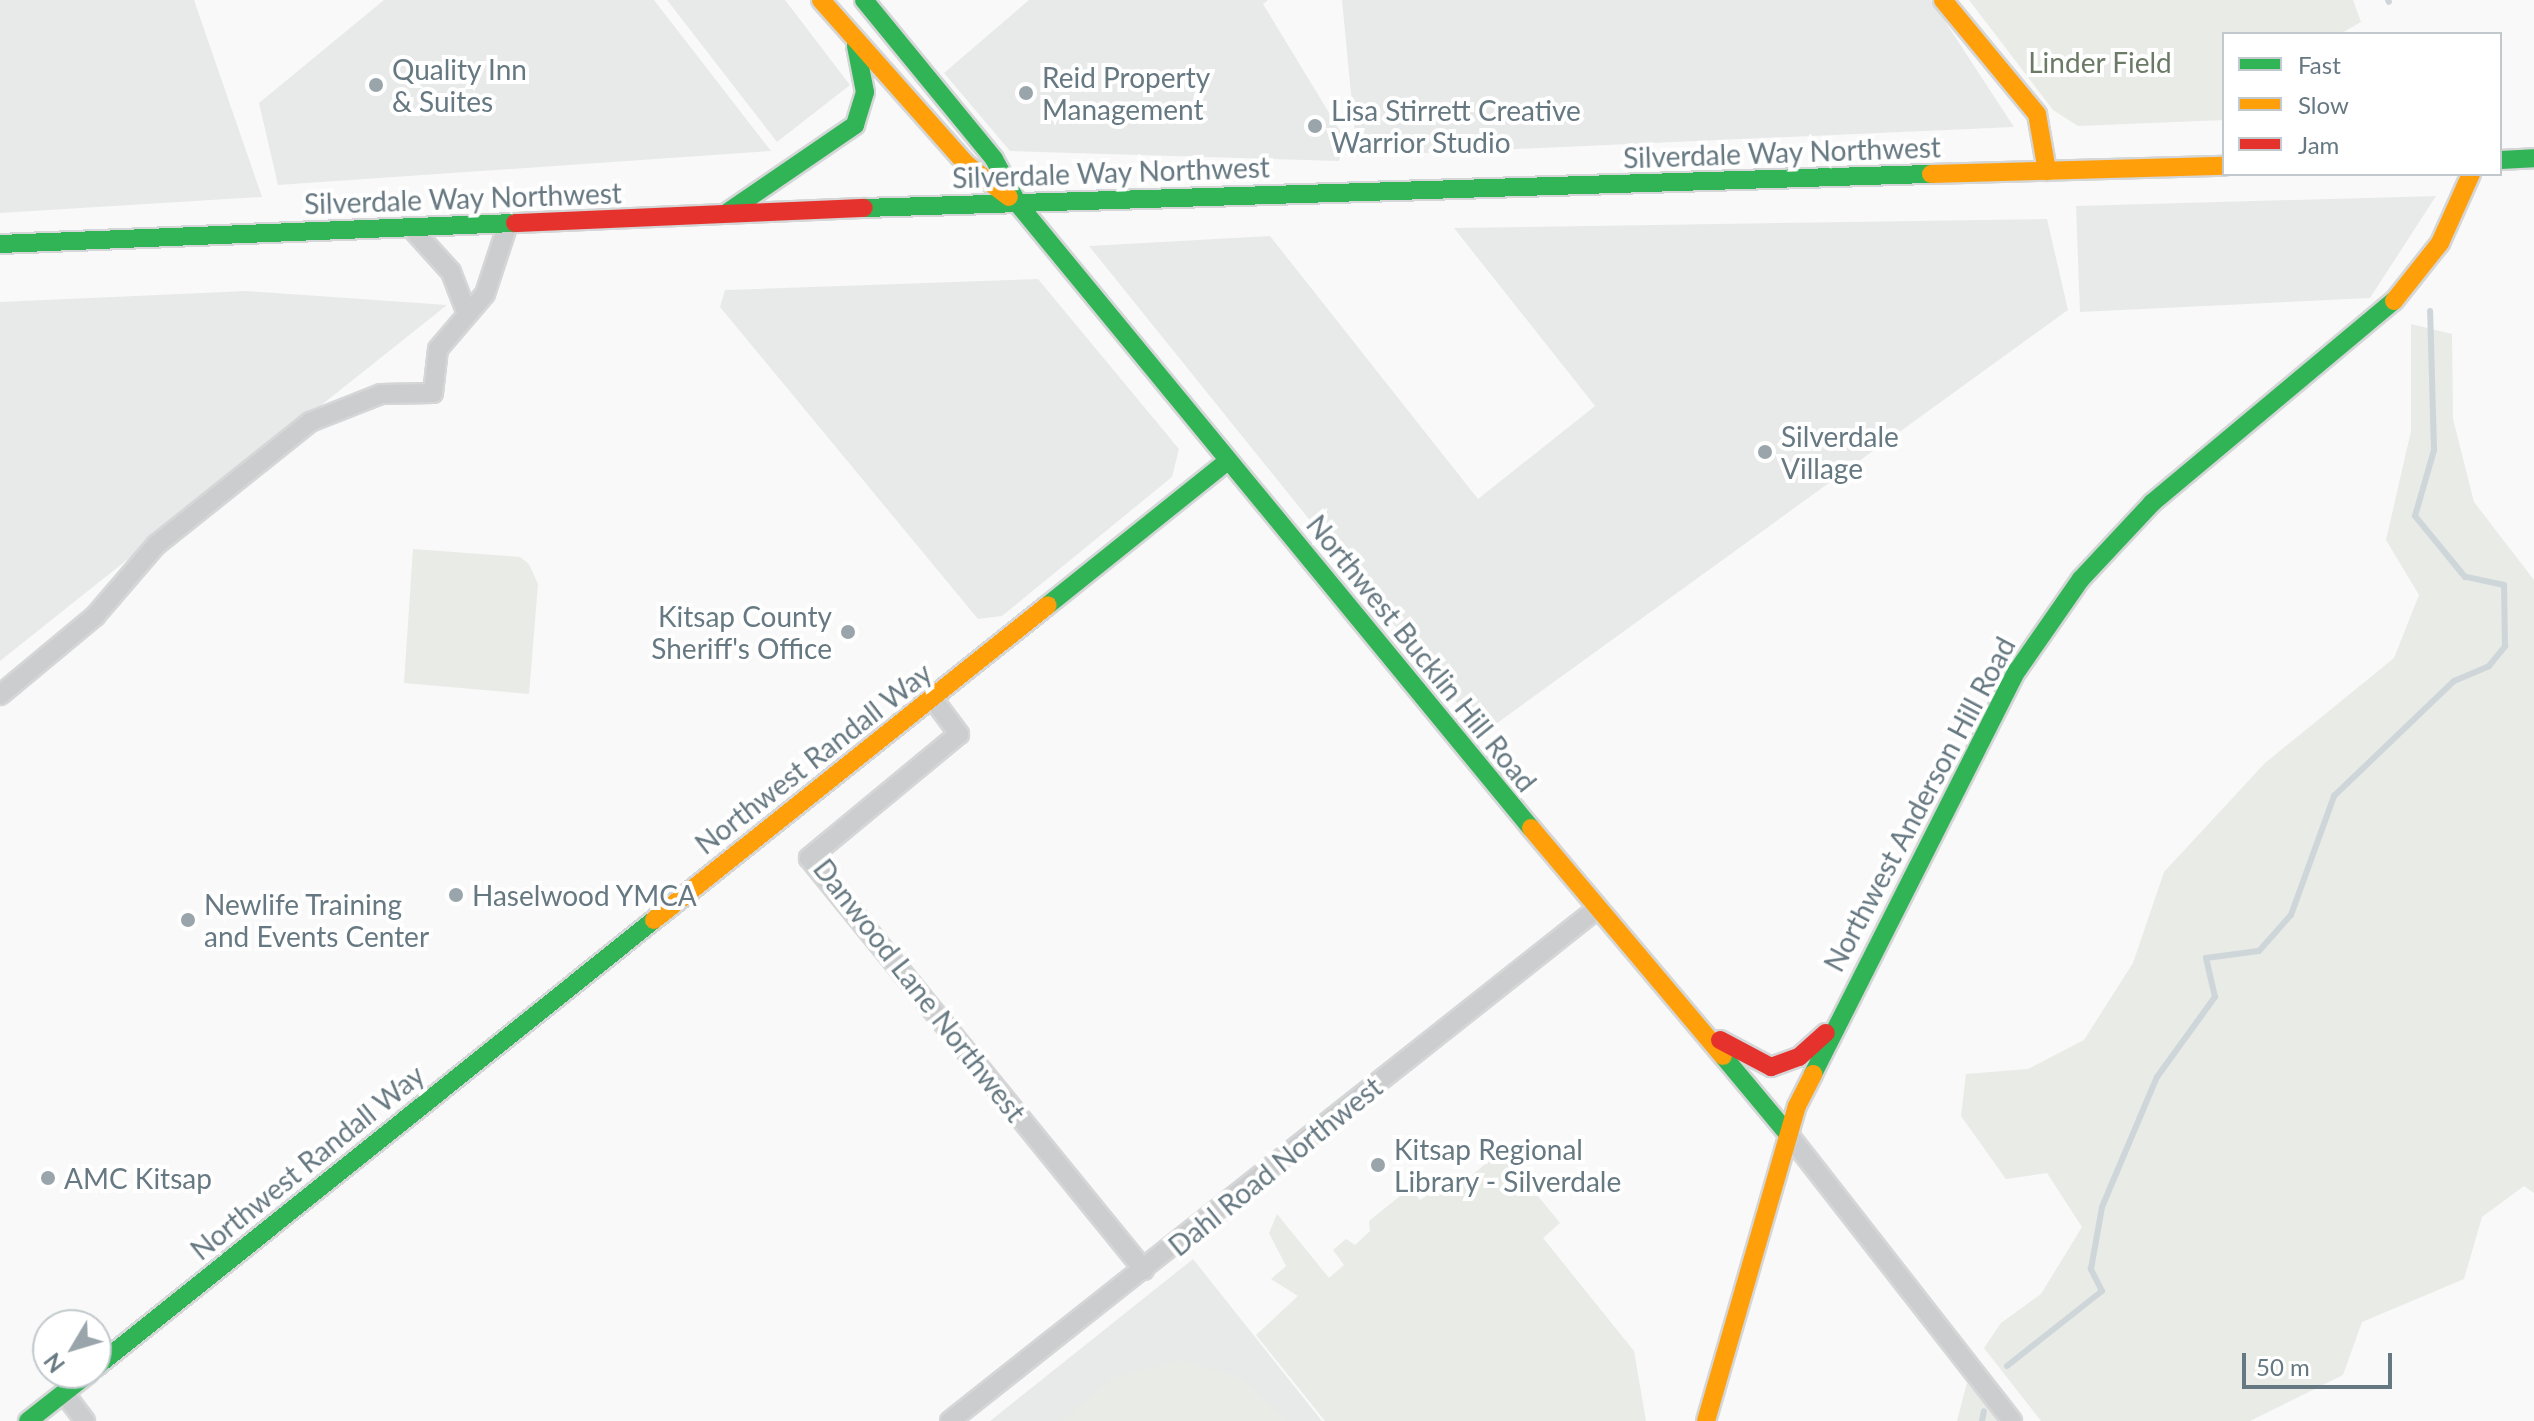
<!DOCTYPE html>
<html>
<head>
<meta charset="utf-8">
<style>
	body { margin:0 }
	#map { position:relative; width:2534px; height:1421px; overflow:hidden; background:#f9f9f9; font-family:Lato,sans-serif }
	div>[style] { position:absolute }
	.built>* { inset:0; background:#e8eae9 }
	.green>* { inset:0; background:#e8ebe6 }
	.stream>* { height:6px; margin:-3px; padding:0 3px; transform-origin:3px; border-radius:3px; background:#ced6d9 }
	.roads { filter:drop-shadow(2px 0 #d5d6d7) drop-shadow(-2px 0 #d5d6d7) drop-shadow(0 2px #d5d6d7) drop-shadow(0 -2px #d5d6d7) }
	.street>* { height:18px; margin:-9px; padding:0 9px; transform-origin:9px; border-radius:9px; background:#cccdce }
	.fast>* { height:18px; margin:-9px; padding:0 9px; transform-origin:9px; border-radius:9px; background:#30b455 }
	.slow>* { height:18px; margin:-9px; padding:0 9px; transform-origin:9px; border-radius:9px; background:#ff9f0a }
	.jam>* { height:18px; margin:-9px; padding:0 9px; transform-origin:9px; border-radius:9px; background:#e5322d }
	.dots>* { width:22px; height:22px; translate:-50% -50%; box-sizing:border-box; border:4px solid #fff; border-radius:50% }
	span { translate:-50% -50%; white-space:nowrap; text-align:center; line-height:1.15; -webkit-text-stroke:8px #fff; paint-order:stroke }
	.park-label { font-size:28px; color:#6a7a65 }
	.poi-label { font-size:28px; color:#667881 }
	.left { translate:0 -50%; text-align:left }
	.right { translate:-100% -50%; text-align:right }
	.street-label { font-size:28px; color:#667881 }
	.legend { position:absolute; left:2222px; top:32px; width:280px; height:144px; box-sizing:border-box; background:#fff; border:2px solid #c2c9cd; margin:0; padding:10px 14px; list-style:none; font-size:24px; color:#667881 }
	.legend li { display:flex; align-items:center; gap:16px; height:40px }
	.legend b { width:40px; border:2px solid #c2c9cd }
	.north { position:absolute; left:32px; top:1309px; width:80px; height:80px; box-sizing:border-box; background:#fff; border:2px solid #c2c9cd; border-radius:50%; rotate:232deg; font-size:22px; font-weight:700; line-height:32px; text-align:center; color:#667881 }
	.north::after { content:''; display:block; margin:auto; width:28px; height:36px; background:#99a5ab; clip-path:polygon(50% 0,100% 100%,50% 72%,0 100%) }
	.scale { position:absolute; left:2242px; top:1353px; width:150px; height:36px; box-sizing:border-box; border:4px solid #667881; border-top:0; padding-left:10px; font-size:24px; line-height:28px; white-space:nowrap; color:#667881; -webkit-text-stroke:6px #fff; paint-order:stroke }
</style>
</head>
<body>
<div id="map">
	<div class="built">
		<i style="clip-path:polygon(0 0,194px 0,262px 197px,0 213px)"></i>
		<i style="clip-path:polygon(384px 0,654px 0,771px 151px,278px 185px,259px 103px)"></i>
		<i style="clip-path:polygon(667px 0,785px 0,850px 85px,777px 142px)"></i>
		<i style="clip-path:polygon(1029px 0,1268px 0,1263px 4px,1345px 139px,1339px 161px,1010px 151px,944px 73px)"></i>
		<i style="clip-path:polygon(1342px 0,1931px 0,2014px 127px,1357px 156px)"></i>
		<i style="clip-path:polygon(2436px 196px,2370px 298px,2080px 312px,2076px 206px)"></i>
		<i style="clip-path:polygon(2047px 219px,2068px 310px,1482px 734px,1089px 246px,1270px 236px,1478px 499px,1595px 406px,1454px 228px)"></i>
		<i style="clip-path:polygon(1038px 279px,1179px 449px,1172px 477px,1002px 616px,978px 619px,720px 307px,725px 290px)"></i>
		<i style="clip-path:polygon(246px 291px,447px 305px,0 661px,0 302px)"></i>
		<i style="clip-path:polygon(1193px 1259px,1322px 1421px,990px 1421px)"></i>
	</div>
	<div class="green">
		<i style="clip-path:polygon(1969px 0,2353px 0,2361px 22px,2340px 34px,2224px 34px,2224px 120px,2078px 126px,2053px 110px)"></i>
		<i style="clip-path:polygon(2411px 324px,2452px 334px,2453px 419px,2474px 502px,2534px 580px,2534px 1193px,2524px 1186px,2482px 1217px,2464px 1279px,2362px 1322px,2343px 1375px,2250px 1421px,2041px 1421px,1984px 1348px,2001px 1323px,2041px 1294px,2082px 1227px,2047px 1173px,2006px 1179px,1961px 1116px,1966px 1074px,2028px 1069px,2084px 1040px,2133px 963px,2164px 872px,2265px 763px,2394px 658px,2419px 595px,2386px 540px,2411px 431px)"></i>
		<i style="clip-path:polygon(413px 549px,520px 557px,529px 564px,538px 584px,529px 694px,404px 683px)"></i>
		<i style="clip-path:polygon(1501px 1151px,1560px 1223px,1543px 1238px,1634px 1351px,1646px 1421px,1325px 1421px,1256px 1335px,1298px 1296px,1271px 1279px,1286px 1266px,1269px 1233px,1277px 1214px,1329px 1278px,1344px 1265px,1333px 1250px,1346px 1239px,1355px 1245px,1370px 1231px,1369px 1221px,1410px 1188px,1420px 1200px,1447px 1182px,1454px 1190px)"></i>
		<i style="clip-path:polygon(1182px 1360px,1240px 1378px,1287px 1421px,1062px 1421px,1114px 1377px)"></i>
		<i style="clip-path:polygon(1967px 1383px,2001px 1421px,1957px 1421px)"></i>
	</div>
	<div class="stream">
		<i style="left:2388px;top:0;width:2px;rotate:63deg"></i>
		<i style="left:2007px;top:1366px;width:121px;rotate:-38.3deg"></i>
		<i style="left:2102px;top:1291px;width:25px;rotate:-117deg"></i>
		<i style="left:2091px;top:1269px;width:63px;rotate:-79.9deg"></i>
		<i style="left:2102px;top:1207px;width:141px;rotate:-67.1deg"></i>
		<i style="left:2157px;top:1077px;width:99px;rotate:-54.1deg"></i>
		<i style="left:2215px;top:997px;width:40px;rotate:-103deg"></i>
		<i style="left:2206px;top:958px;width:53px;rotate:-7.5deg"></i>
		<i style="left:2259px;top:951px;width:48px;rotate:-48.4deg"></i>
		<i style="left:2291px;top:915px;width:127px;rotate:-70.1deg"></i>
		<i style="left:2334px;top:796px;width:166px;rotate:-43.8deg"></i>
		<i style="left:2454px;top:681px;width:38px;rotate:-23deg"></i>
		<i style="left:2489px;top:666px;width:26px;rotate:-51deg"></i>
		<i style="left:2505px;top:646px;width:61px;rotate:-90.9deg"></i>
		<i style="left:2504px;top:585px;width:40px;rotate:-168deg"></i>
		<i style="left:2465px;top:577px;width:79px;rotate:-129.3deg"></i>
		<i style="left:2415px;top:516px;width:69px;rotate:-73.9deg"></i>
		<i style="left:2434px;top:450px;width:139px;rotate:-91.6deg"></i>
		<i style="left:1982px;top:1421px;width:10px;rotate:-79deg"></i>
	</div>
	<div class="roads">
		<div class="street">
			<i style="left:414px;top:231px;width:55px;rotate:47.9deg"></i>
			<i style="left:451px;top:272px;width:42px;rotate:69deg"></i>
			<i style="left:0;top:695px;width:124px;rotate:-39.7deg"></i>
			<i style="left:95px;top:616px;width:94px;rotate:-49.3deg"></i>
			<i style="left:156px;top:545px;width:197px;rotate:-38.6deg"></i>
			<i style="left:310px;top:422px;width:76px;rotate:-21.5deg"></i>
			<i style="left:381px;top:394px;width:52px;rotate:-1.1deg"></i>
			<i style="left:433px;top:393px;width:44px;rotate:-83.5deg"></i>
			<i style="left:438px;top:349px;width:72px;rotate:-49.5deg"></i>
			<i style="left:485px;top:294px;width:71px;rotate:-71.8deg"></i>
			<i style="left:933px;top:699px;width:44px;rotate:53.4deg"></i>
			<i style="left:959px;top:734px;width:195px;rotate:140.4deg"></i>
			<i style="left:809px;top:858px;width:531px;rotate:50.89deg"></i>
			<i style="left:1788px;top:1134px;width:364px;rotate:52deg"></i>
			<i style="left:64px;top:1393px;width:35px;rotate:53deg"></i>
			<i style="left:950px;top:1421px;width:825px;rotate:-38.36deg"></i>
		</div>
		<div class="fast">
			<i style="left:864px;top:0;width:205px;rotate:50.7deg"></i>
			<i style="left:994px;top:159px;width:51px;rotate:61.9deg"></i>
			<i style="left:1018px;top:204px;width:808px;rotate:50.58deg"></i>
			<i style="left:2500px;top:160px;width:34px;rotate:-3deg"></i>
			<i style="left:864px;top:208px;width:1068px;rotate:-1.83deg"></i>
			<i style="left:728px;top:212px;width:154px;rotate:-34.4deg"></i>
			<i style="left:855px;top:125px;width:34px;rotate:-73deg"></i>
			<i style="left:865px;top:92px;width:47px;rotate:-101.1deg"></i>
			<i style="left:0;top:244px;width:515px;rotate:-2.34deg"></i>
			<i style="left:1048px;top:605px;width:231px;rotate:-38.7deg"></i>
			<i style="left:1723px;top:1056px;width:102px;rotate:50.2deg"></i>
			<i style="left:1813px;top:1074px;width:452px;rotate:-63.2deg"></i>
			<i style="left:2017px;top:671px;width:112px;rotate:-55.2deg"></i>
			<i style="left:2081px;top:579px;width:104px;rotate:-46.9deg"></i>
			<i style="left:2152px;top:503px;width:315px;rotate:-39.9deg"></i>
			<i style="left:96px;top:1367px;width:715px;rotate:-38.7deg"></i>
			<i style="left:28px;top:1421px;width:78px;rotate:-38.2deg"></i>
		</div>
		<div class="slow">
			<i style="left:821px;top:0;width:219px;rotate:48.5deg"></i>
			<i style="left:966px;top:164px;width:54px;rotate:37.5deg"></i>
			<i style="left:1943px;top:0;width:148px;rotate:50.5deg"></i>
			<i style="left:2037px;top:114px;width:58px;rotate:80deg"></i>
			<i style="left:1931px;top:174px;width:293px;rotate:-1.6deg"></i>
			<i style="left:2394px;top:301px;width:74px;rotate:-51.6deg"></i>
			<i style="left:2440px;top:243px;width:76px;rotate:-65.8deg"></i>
			<i style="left:1531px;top:828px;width:298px;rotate:49.9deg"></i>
			<i style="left:654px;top:920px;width:504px;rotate:-38.64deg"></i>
			<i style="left:1706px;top:1421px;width:328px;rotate:-73.9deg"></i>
			<i style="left:1797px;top:1106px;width:36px;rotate:-63deg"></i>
		</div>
		<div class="jam">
			<i style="left:515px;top:223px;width:349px;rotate:-2.5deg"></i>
			<i style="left:1720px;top:1040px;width:58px;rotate:27.9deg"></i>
			<i style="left:1771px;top:1067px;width:30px;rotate:-20deg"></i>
			<i style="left:1799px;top:1057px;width:36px;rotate:-42deg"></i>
		</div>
	</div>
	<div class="dots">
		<i style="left:376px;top:85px;background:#99a5ab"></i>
		<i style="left:1026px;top:93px;background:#99a5ab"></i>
		<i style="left:1315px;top:126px;background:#99a5ab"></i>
		<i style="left:1765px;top:452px;background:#99a5ab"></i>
		<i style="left:848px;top:632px;background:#99a5ab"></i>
		<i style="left:456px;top:895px;background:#99a5ab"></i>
		<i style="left:188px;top:920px;background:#99a5ab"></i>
		<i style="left:1378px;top:1165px;background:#99a5ab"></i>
		<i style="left:48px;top:1178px;background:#99a5ab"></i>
	</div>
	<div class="park-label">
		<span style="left:2100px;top:62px">Linder Field</span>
	</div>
	<div class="poi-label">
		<span class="left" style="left:392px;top:85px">Quality Inn<br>&amp; Suites</span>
		<span class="left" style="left:1042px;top:93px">Reid Property<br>Management</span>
		<span class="left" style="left:1331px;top:126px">Lisa Stirrett Creative<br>Warrior Studio</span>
		<span class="left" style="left:1781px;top:452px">Silverdale<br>Village</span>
		<span class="right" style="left:832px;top:632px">Kitsap County<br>Sheriff's Office</span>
		<span class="left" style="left:472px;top:895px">Haselwood YMCA</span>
		<span class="left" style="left:204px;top:920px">Newlife Training<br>and Events Center</span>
		<span class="left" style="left:1394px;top:1165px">Kitsap Regional<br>Library - Silverdale</span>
		<span class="left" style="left:64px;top:1178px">AMC Kitsap</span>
	</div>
	<div class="street-label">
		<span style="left:1782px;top:152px;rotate:-2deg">Silverdale Way Northwest</span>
		<span style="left:1111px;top:172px;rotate:-2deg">Silverdale Way Northwest</span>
		<span style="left:463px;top:198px;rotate:-2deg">Silverdale Way Northwest</span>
		<span style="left:1422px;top:653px;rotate:51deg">Northwest Bucklin Hill Road</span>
		<span style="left:813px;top:758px;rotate:-38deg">Northwest Randall Way</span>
		<span style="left:1919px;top:804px;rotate:-62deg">Northwest Anderson Hill Road</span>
		<span style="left:920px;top:990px;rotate:52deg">Danwood Lane Northwest</span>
		<span style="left:307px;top:1162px;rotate:-39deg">Northwest Randall Way</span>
		<span style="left:1275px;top:1166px;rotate:-39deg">Dahl Road Northwest</span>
	</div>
	<ul class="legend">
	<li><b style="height:10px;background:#30b455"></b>Fast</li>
	<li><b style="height:10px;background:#ff9f0a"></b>Slow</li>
	<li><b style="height:10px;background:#e5322d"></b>Jam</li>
	</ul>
	<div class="north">N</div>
	<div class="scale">50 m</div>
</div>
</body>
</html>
